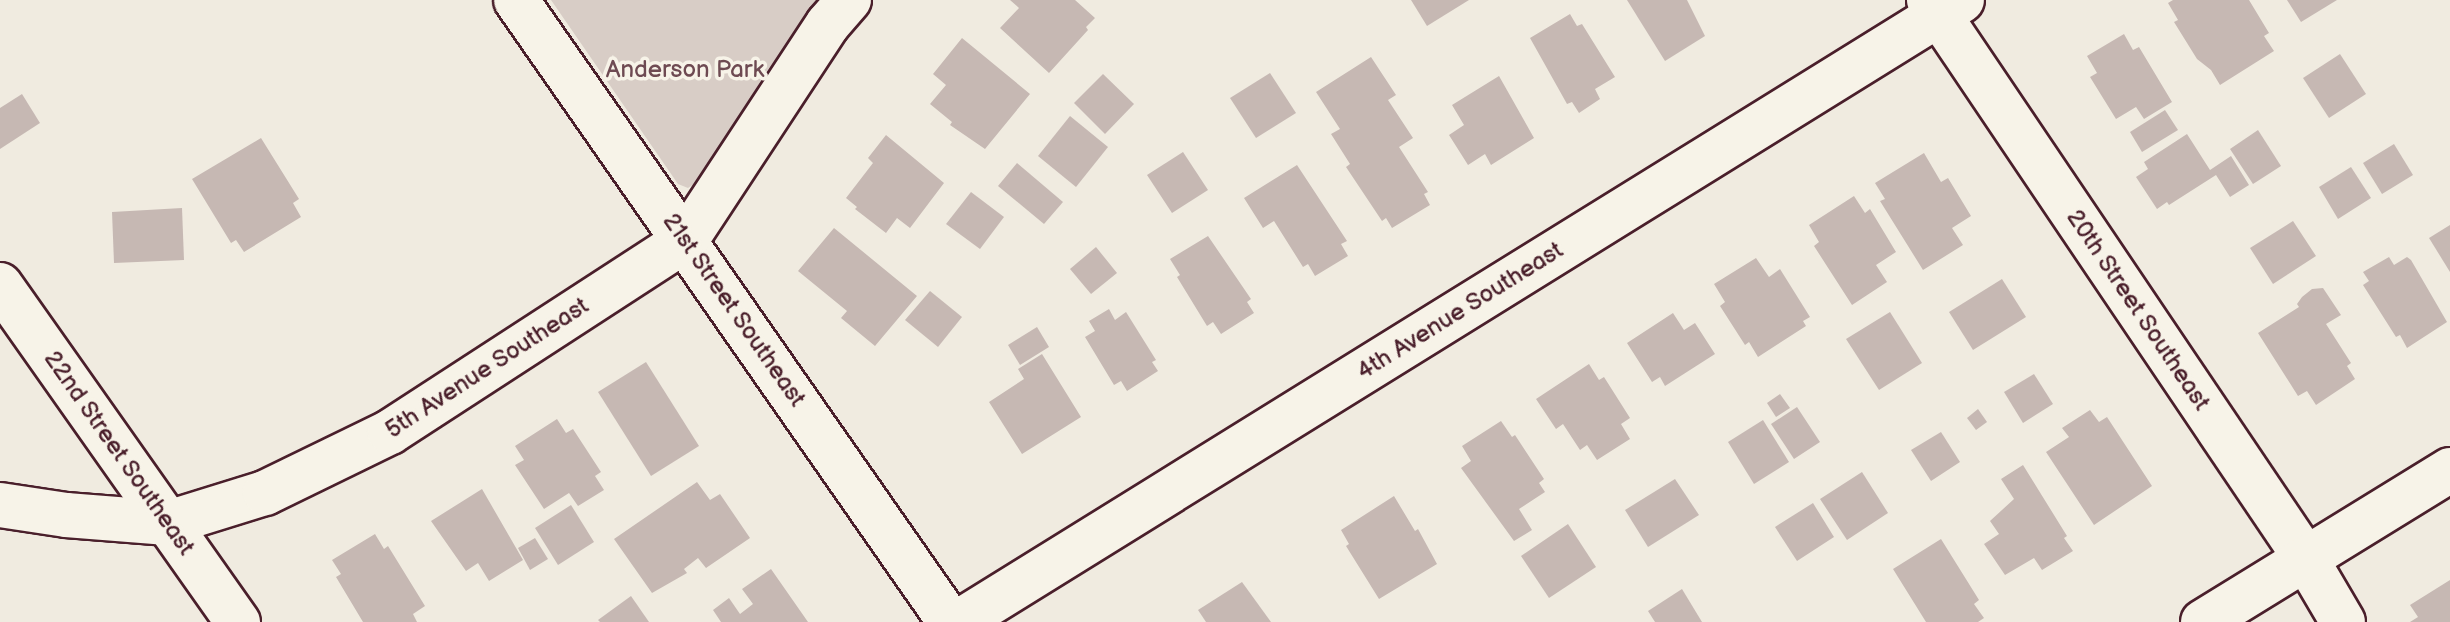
<!DOCTYPE html>
<html>
<head>
<meta charset="utf-8">
<style>
	body { margin:0 }
	#map { position:relative; width:2450px; height:622px; overflow:hidden; background:#f0ebe0; font-family:"Balsamiq Sans",sans-serif }
	div>[style] { position:absolute }
	.green>* { inset:0; background:#d8cdc6 }
	.building>* { inset:0; background:#c6b8b3 }
	.roads { filter:drop-shadow(2px 0 #4a1f2b) drop-shadow(-2px 0 #4a1f2b) drop-shadow(0 2px #4a1f2b) drop-shadow(0 -2px #4a1f2b) }
	.minor>* { height:44px; margin:-22px; padding:0 22px; transform-origin:22px; border-radius:22px; background:#f7f3e8 }
	.tertiary>* { height:44px; margin:-22px; padding:0 22px; transform-origin:22px; border-radius:22px; background:#f7f3e8 }
	span { translate:-50% -50%; white-space:nowrap; text-align:center; line-height:1.15; -webkit-text-stroke:7px #f7f3e8; paint-order:stroke }
	.park-label { font-size:24px; color:#6e4a52 }
	.street-label { font-size:24px; color:#4a1f2b }
</style>
</head>
<body>
<div id="map">
	<div class="green">
		<i style="clip-path:polygon(551px 0,821px 0,766px 72px,703px 178px,688px 188px,678px 184px)"></i>
	</div>
	<div class="building">
		<i style="clip-path:polygon(1010px 0,1075px 0,1095px 18px,1086px 27px,1088px 30px,1049px 73px,1000px 28px,1019px 8px)"></i>
		<i style="clip-path:polygon(1411px 0,1469px 0,1427px 26px)"></i>
		<i style="clip-path:polygon(1627px 0,1687px 0,1705px 36px,1665px 61px)"></i>
		<i style="clip-path:polygon(2173px 0,2249px 0,2269px 33px,2264px 36px,2274px 51px,2220px 85px,2211px 70px,2197px 59px,2174px 22px,2178px 20px,2168px 3px)"></i>
		<i style="clip-path:polygon(2287px 0,2337px 0,2301px 22px)"></i>
		<i style="clip-path:polygon(1570px 14px,1577px 26px,1582px 24px,1615px 77px,1595px 89px,1600px 99px,1579px 113px,1572px 102px,1567px 104px,1530px 38px)"></i>
		<i style="clip-path:polygon(2124px 34px,2133px 50px,2139px 47px,2172px 102px,2144px 119px,2136px 107px,2116px 119px,2090px 77px,2097px 73px,2087px 56px)"></i>
		<i style="clip-path:polygon(962px 38px,1030px 94px,985px 149px,950px 125px,952px 122px,930px 104px,946px 85px,933px 74px)"></i>
		<i style="clip-path:polygon(2340px 54px,2366px 94px,2329px 118px,2303px 78px)"></i>
		<i style="clip-path:polygon(1371px 57px,1396px 95px,1388px 100px,1413px 138px,1399px 147px,1428px 192px,1424px 194px,1430px 205px,1392px 228px,1386px 218px,1382px 221px,1346px 167px,1350px 164px,1331px 134px,1340px 129px,1316px 92px)"></i>
		<i style="clip-path:polygon(1270px 73px,1296px 113px,1256px 138px,1230px 98px)"></i>
		<i style="clip-path:polygon(1103px 74px,1134px 104px,1105px 134px,1074px 103px)"></i>
		<i style="clip-path:polygon(1499px 76px,1534px 138px,1491px 165px,1485px 154px,1468px 165px,1449px 135px,1464px 125px,1452px 105px)"></i>
		<i style="clip-path:polygon(22px 94px,40px 123px,0 149px,0 108px)"></i>
		<i style="clip-path:polygon(2165px 110px,2178px 130px,2142px 152px,2130px 132px)"></i>
		<i style="clip-path:polygon(1070px 116px,1108px 147px,1076px 187px,1038px 156px)"></i>
		<i style="clip-path:polygon(2258px 130px,2281px 166px,2253px 184px,2230px 149px)"></i>
		<i style="clip-path:polygon(2187px 134px,2210px 170px,2231px 156px,2249px 185px,2230px 197px,2216px 175px,2169px 205px,2167px 202px,2157px 209px,2136px 177px,2148px 169px,2144px 162px)"></i>
		<i style="clip-path:polygon(886px 135px,944px 183px,910px 228px,897px 218px,886px 233px,855px 209px,857px 207px,846px 198px,873px 163px,868px 158px)"></i>
		<i style="clip-path:polygon(261px 138px,299px 199px,293px 203px,301px 217px,244px 252px,236px 240px,231px 243px,192px 179px)"></i>
		<i style="clip-path:polygon(2394px 144px,2413px 175px,2382px 194px,2363px 163px)"></i>
		<i style="clip-path:polygon(1183px 152px,1208px 190px,1172px 213px,1147px 175px)"></i>
		<i style="clip-path:polygon(1924px 153px,1941px 182px,1948px 178px,1971px 216px,1952px 228px,1963px 245px,1923px 270px,1880px 201px,1885px 199px,1875px 183px)"></i>
		<i style="clip-path:polygon(1017px 163px,1063px 202px,1044px 224px,998px 186px)"></i>
		<i style="clip-path:polygon(1297px 165px,1347px 241px,1341px 244px,1348px 256px,1315px 276px,1308px 264px,1303px 267px,1274px 221px,1263px 228px,1244px 198px)"></i>
		<i style="clip-path:polygon(2351px 167px,2371px 198px,2338px 219px,2319px 187px)"></i>
		<i style="clip-path:polygon(971px 192px,1004px 217px,980px 249px,946px 224px)"></i>
		<i style="clip-path:polygon(1854px 196px,1865px 213px,1870px 209px,1896px 252px,1876px 265px,1887px 282px,1852px 305px,1814px 246px,1819px 242px,1809px 225px)"></i>
		<i style="clip-path:polygon(182px 208px,184px 260px,114px 263px,112px 212px)"></i>
		<i style="clip-path:polygon(2293px 221px,2316px 256px,2273px 284px,2250px 248px)"></i>
		<i style="clip-path:polygon(2450px 225px,2450px 272px,2429px 238px)"></i>
		<i style="clip-path:polygon(834px 228px,917px 296px,875px 346px,841px 318px,847px 311px,798px 271px)"></i>
		<i style="clip-path:polygon(1208px 236px,1251px 299px,1247px 302px,1254px 313px,1221px 334px,1213px 322px,1207px 326px,1177px 277px,1180px 275px,1170px 259px)"></i>
		<i style="clip-path:polygon(1096px 247px,1117px 273px,1091px 294px,1070px 269px)"></i>
		<i style="clip-path:polygon(2389px 257px,2394px 265px,2407px 257px,2411px 260px,2447px 322px,2407px 348px,2400px 335px,2396px 337px,2363px 285px,2369px 281px,2363px 272px)"></i>
		<i style="clip-path:polygon(1756px 258px,1769px 277px,1780px 269px,1810px 317px,1803px 321px,1806px 326px,1758px 357px,1749px 342px,1745px 345px,1720px 306px,1725px 302px,1714px 284px)"></i>
		<i style="clip-path:polygon(2002px 279px,2026px 317px,1973px 350px,1949px 312px)"></i>
		<i style="clip-path:polygon(2323px 288px,2341px 315px,2326px 324px,2351px 363px,2347px 366px,2355px 379px,2316px 405px,2307px 391px,2298px 396px,2258px 333px,2299px 307px,2297px 304px,2302px 297px,2312px 289px)"></i>
		<i style="clip-path:polygon(930px 291px,962px 317px,938px 347px,905px 320px)"></i>
		<i style="clip-path:polygon(1109px 309px,1115px 320px,1126px 312px,1156px 360px,1152px 362px,1158px 371px,1127px 391px,1121px 381px,1114px 385px,1085px 337px,1095px 331px,1089px 321px)"></i>
		<i style="clip-path:polygon(1890px 312px,1922px 363px,1879px 390px,1846px 339px)"></i>
		<i style="clip-path:polygon(1673px 313px,1684px 330px,1695px 323px,1715px 354px,1665px 386px,1660px 377px,1652px 382px,1627px 343px)"></i>
		<i style="clip-path:polygon(1037px 327px,1049px 347px,1020px 365px,1008px 345px)"></i>
		<i style="clip-path:polygon(1042px 354px,1081px 417px,1022px 454px,989px 402px,1024px 379px,1018px 369px)"></i>
		<i style="clip-path:polygon(646px 362px,699px 446px,651px 476px,598px 392px)"></i>
		<i style="clip-path:polygon(1589px 364px,1599px 380px,1604px 377px,1630px 418px,1621px 424px,1630px 439px,1597px 460px,1587px 445px,1580px 450px,1563px 424px,1556px 429px,1536px 399px)"></i>
		<i style="clip-path:polygon(2034px 374px,2053px 404px,2023px 423px,2004px 392px)"></i>
		<i style="clip-path:polygon(1780px 394px,1790px 408px,1776px 417px,1767px 403px)"></i>
		<i style="clip-path:polygon(1797px 407px,1820px 442px,1794px 459px,1771px 424px)"></i>
		<i style="clip-path:polygon(1978px 409px,1987px 422px,1976px 430px,1967px 418px)"></i>
		<i style="clip-path:polygon(2090px 410px,2099px 422px,2107px 417px,2152px 486px,2094px 525px,2046px 452px,2069px 437px,2062px 428px)"></i>
		<i style="clip-path:polygon(557px 419px,566px 433px,573px 429px,601px 472px,595px 476px,604px 490px,578px 506px,569px 493px,544px 509px,515px 465px,524px 460px,515px 446px)"></i>
		<i style="clip-path:polygon(1763px 420px,1789px 462px,1754px 484px,1728px 442px)"></i>
		<i style="clip-path:polygon(1501px 421px,1512px 437px,1515px 435px,1544px 479px,1539px 483px,1545px 492px,1519px 509px,1532px 530px,1514px 541px,1461px 468px,1471px 461px,1462px 446px)"></i>
		<i style="clip-path:polygon(1941px 432px,1960px 462px,1931px 481px,1911px 450px)"></i>
		<i style="clip-path:polygon(2023px 465px,2067px 536px,2064px 538px,2073px 551px,2042px 570px,2034px 558px,2005px 575px,1984px 544px,1999px 534px,1990px 521px,2014px 499px,2001px 479px)"></i>
		<i style="clip-path:polygon(1862px 472px,1888px 513px,1847px 540px,1820px 499px)"></i>
		<i style="clip-path:polygon(1675px 479px,1699px 515px,1648px 547px,1625px 510px)"></i>
		<i style="clip-path:polygon(697px 482px,710px 500px,720px 494px,750px 538px,706px 568px,698px 558px,684px 569px,687px 573px,652px 593px,614px 539px)"></i>
		<i style="clip-path:polygon(482px 489px,523px 560px,489px 581px,478px 563px,466px 571px,431px 521px)"></i>
		<i style="clip-path:polygon(1394px 496px,1415px 531px,1418px 529px,1437px 564px,1379px 599px,1346px 546px,1349px 544px,1341px 530px)"></i>
		<i style="clip-path:polygon(1813px 503px,1834px 537px,1797px 561px,1775px 527px)"></i>
		<i style="clip-path:polygon(571px 505px,594px 542px,558px 565px,535px 528px)"></i>
		<i style="clip-path:polygon(1568px 524px,1596px 567px,1549px 598px,1521px 556px)"></i>
		<i style="clip-path:polygon(375px 534px,384px 549px,388px 546px,425px 606px,413px 614px,417px 622px,363px 622px,336px 577px,341px 574px,332px 560px)"></i>
		<i style="clip-path:polygon(535px 538px,548px 559px,530px 570px,518px 548px)"></i>
		<i style="clip-path:polygon(1941px 539px,1979px 600px,1974px 604px,1984px 618px,1978px 622px,1926px 622px,1893px 569px)"></i>
		<i style="clip-path:polygon(771px 569px,808px 622px,721px 622px,713px 610px,729px 598px,740px 614px,753px 604px,742px 589px)"></i>
		<i style="clip-path:polygon(2450px 580px,2450px 622px,2410px 622px,2418px 617px,2410px 605px)"></i>
		<i style="clip-path:polygon(1242px 582px,1271px 622px,1206px 622px,1198px 610px)"></i>
		<i style="clip-path:polygon(1682px 589px,1702px 622px,1655px 622px,1648px 611px)"></i>
		<i style="clip-path:polygon(631px 596px,649px 622px,600px 622px,598px 620px)"></i>
	</div>
	<div class="roads">
		<div class="minor">
			<i style="left:516px;top:0;width:758px;rotate:55.09deg"></i>
			<i style="left:1929px;top:0;width:674px;rotate:56deg"></i>
			<i style="left:2306px;top:559px;width:73px;rotate:59.6deg"></i>
			<i style="left:0;top:285px;width:413px;rotate:54.8deg"></i>
			<i style="left:0;top:505px;width:67px;rotate:8.6deg"></i>
			<i style="left:66px;top:515px;width:102px;rotate:4.5deg"></i>
			<i style="left:168px;top:523px;width:102px;rotate:-17.2deg"></i>
			<i style="left:265px;top:493px;width:139px;rotate:-26deg"></i>
			<i style="left:390px;top:432px;width:353px;rotate:-33deg"></i>
			<i style="left:686px;top:240px;width:258px;rotate:-56.7deg"></i>
			<i style="left:828px;top:24px;width:32px;rotate:-49deg"></i>
			<i style="left:959px;top:622px;width:1180px;rotate:-31.8deg"></i>
		</div>
		<div class="tertiary">
			<i style="left:2203px;top:622px;width:290px;rotate:-31.6deg"></i>
		</div>
	</div>
	<div class="park-label">
		<span style="left:685px;top:70px">Anderson Park</span>
	</div>
	<div class="street-label">
		<span style="left:734px;top:310px;rotate:55deg">21st Street Southeast</span>
		<span style="left:2138px;top:310px;rotate:56deg">20th Street Southeast</span>
		<span style="left:1460px;top:311px;rotate:-32deg">4th Avenue Southeast</span>
		<span style="left:487px;top:368px;rotate:-33deg">5th Avenue Southeast</span>
		<span style="left:119px;top:453px;rotate:55deg">22nd Street Southeast</span>
	</div>
</div>
</body>
</html>
